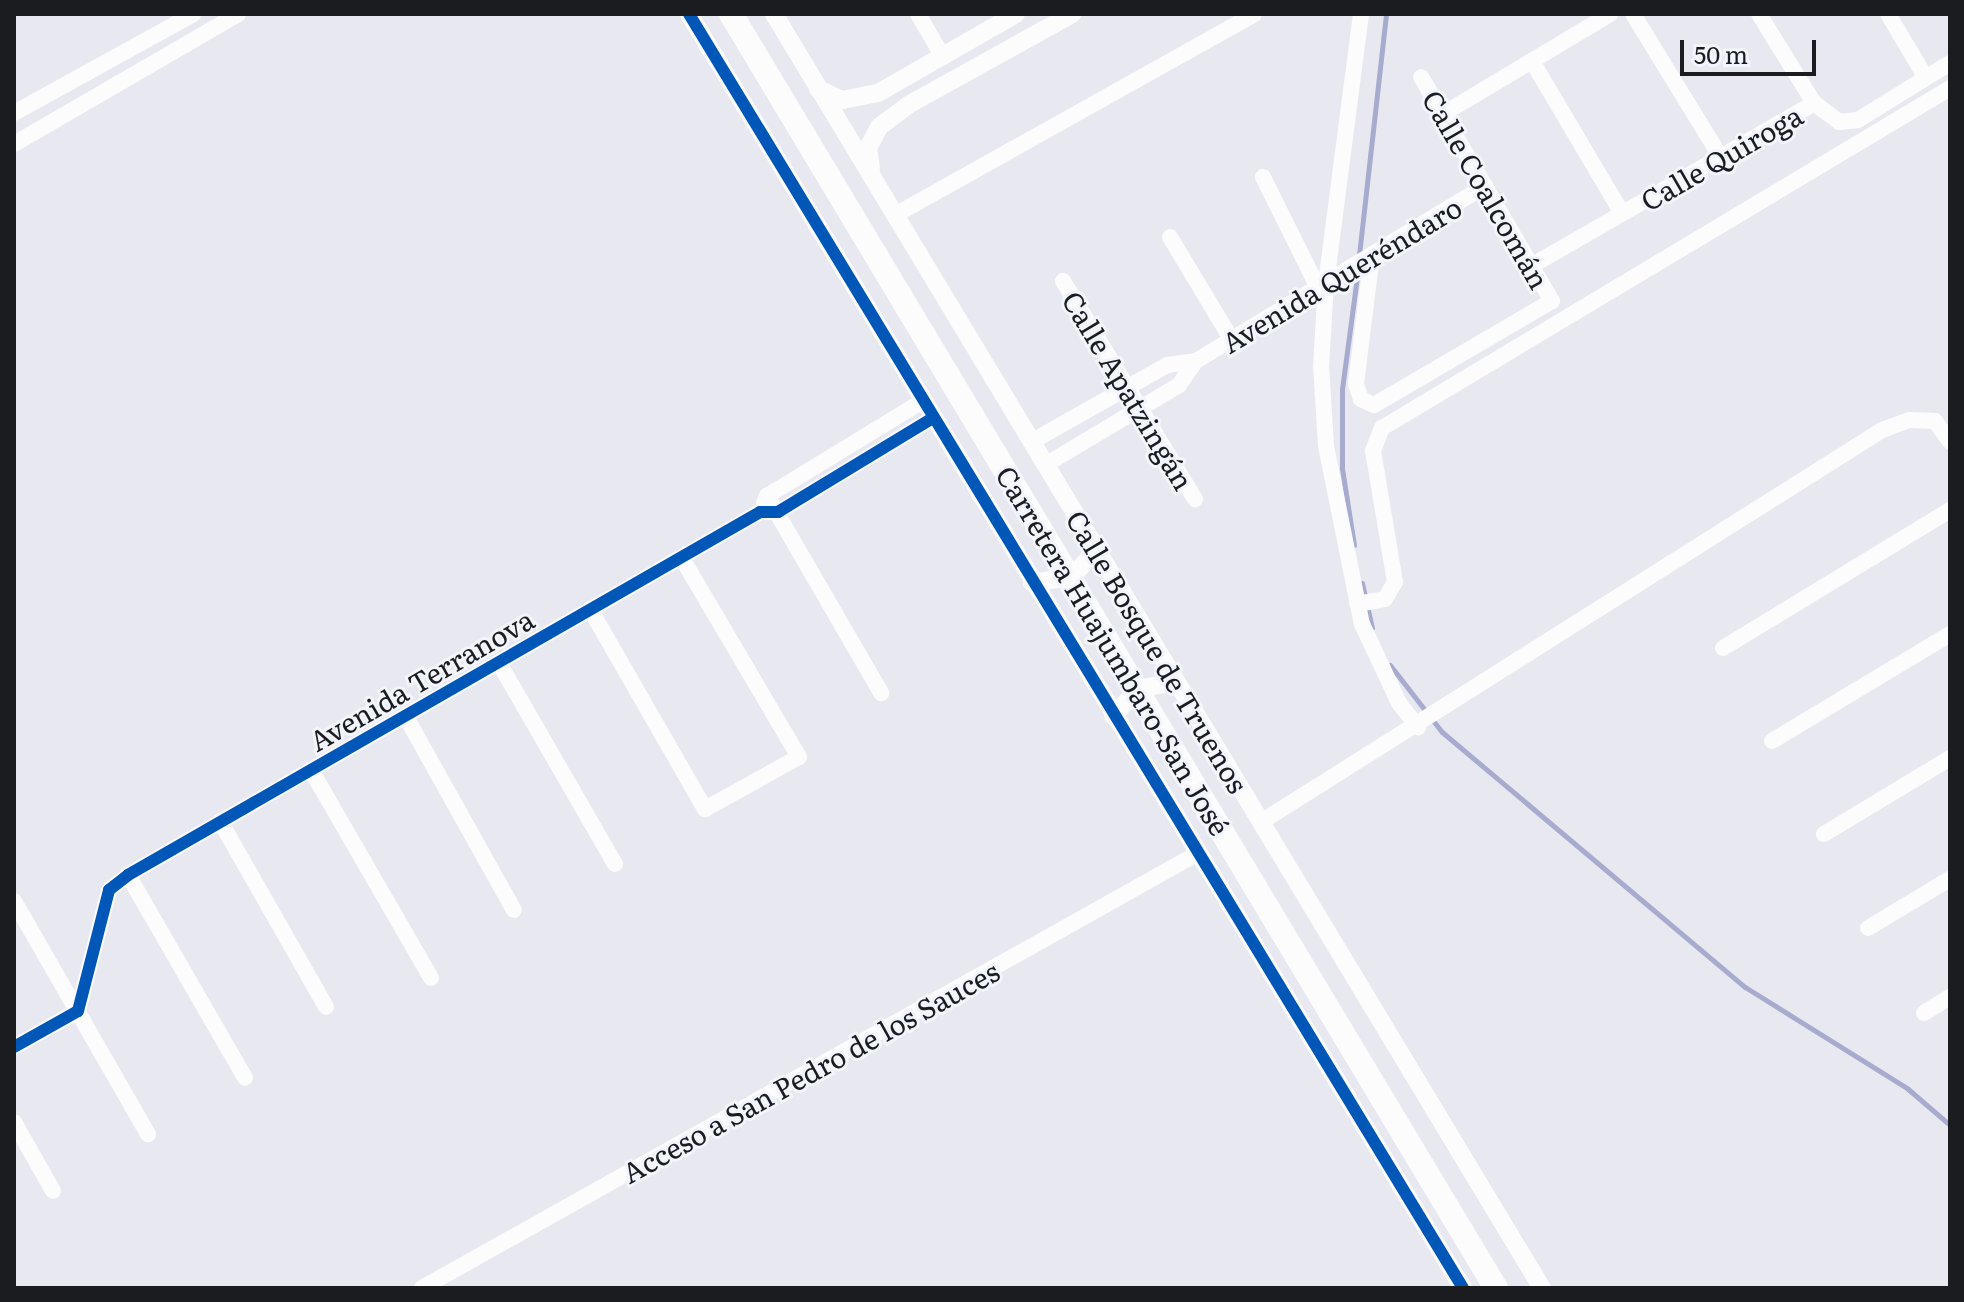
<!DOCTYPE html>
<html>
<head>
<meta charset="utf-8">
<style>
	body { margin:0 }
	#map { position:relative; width:1964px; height:1302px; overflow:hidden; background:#e8e9f0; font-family:Literata,serif }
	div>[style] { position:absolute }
	.stream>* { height:5px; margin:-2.5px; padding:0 2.5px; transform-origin:2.5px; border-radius:2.5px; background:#a7abce }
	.minor>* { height:16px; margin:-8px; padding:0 8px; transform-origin:8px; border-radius:8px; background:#fcfcfd }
	.tertiary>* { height:18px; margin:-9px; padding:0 9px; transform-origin:9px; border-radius:9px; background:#fcfcfd }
	.primary>* { height:24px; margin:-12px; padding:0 12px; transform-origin:12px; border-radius:12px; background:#fcfcfd }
	.cycleway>* { height:12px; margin:-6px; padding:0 6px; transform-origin:6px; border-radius:6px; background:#0057b8 }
	span { translate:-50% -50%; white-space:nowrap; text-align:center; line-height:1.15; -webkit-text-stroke:6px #f2f4fe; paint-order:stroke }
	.street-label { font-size:28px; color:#1b1c20 }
	.frame { position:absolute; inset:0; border:16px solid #1b1c20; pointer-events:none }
	.scale { position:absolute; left:1680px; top:40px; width:136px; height:36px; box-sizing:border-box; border:4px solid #1b1c20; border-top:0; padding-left:10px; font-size:24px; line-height:28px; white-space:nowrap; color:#1b1c20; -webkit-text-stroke:6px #f2f4fe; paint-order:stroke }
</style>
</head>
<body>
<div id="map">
	<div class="stream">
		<i style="left:1359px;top:255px;width:243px;rotate:-83.6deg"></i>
		<i style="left:1354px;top:545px;width:78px;rotate:-98.9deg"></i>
		<i style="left:1342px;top:468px;width:79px;rotate:-90deg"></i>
		<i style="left:1342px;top:389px;width:121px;rotate:-82.4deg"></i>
		<i style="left:1362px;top:583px;width:46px;rotate:77.5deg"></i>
		<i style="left:1390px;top:665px;width:85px;rotate:52.2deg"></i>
		<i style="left:1442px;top:732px;width:396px;rotate:40.1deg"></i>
		<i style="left:1745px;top:987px;width:192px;rotate:32deg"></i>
		<i style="left:1908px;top:1089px;width:55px;rotate:40.6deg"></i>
	</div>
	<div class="minor">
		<i style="left:918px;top:14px;width:50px;rotate:59.8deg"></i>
		<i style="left:1361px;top:14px;width:271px;rotate:97.4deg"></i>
		<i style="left:1326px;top:283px;width:83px;rotate:93.4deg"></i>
		<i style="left:1321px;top:366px;width:80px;rotate:86.4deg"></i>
		<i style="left:1326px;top:446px;width:182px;rotate:78.6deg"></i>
		<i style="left:1362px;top:624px;width:87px;rotate:64.9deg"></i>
		<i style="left:1399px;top:703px;width:31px;rotate:52deg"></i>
		<i style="left:1633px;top:14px;width:167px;rotate:58.5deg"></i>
		<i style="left:1759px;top:14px;width:105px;rotate:58.3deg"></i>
		<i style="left:1814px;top:103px;width:31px;rotate:37deg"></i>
		<i style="left:1839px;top:122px;width:19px;rotate:-6deg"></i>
		<i style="left:1858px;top:120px;width:108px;rotate:-31.8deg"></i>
		<i style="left:1888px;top:14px;width:74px;rotate:59.3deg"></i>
		<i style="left:1532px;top:61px;width:177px;rotate:59.4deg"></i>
		<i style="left:14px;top:113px;width:205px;rotate:-28.9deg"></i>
		<i style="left:1443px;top:114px;width:195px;rotate:-30.9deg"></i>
		<i style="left:14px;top:144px;width:259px;rotate:-30.1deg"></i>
		<i style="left:1263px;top:177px;width:124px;rotate:63.6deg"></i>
		<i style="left:895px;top:215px;width:411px;rotate:-29.2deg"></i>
		<i style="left:1170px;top:237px;width:120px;rotate:59deg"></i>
		<i style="left:1372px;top:255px;width:130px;rotate:97.1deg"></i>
		<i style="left:1356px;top:384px;width:16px;rotate:72deg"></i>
		<i style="left:1361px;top:399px;width:14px;rotate:25deg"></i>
		<i style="left:1374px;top:405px;width:206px;rotate:-30.3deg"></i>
		<i style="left:1552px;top:301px;width:259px;rotate:-120.3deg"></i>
		<i style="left:1531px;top:266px;width:327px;rotate:-29.9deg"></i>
		<i style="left:1063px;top:281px;width:255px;rotate:58.8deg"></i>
		<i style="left:1031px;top:442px;width:156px;rotate:-29.5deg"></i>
		<i style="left:1167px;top:365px;width:29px;rotate:-8deg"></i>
		<i style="left:1045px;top:465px;width:156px;rotate:-30.8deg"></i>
		<i style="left:1179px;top:385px;width:29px;rotate:-55deg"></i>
		<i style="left:1196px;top:361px;width:338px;rotate:-31.2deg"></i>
		<i style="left:767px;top:496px;width:228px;rotate:59.9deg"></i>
		<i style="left:764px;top:503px;width:8px;rotate:-67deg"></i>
		<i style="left:767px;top:496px;width:180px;rotate:-31.4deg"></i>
		<i style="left:1357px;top:604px;width:28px;rotate:-10deg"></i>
		<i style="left:1385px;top:599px;width:20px;rotate:-60deg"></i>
		<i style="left:1395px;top:582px;width:133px;rotate:-99.5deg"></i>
		<i style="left:1373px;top:451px;width:25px;rotate:-69deg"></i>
		<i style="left:1382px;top:428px;width:662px;rotate:-30.9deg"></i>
		<i style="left:590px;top:609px;width:231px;rotate:60.1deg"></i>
		<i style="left:705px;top:809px;width:107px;rotate:-29deg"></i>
		<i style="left:799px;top:757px;width:232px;rotate:-120.5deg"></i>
		<i style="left:1723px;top:648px;width:266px;rotate:-31.3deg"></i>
		<i style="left:499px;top:663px;width:232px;rotate:60deg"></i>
		<i style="left:406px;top:717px;width:221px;rotate:60.8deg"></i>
		<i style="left:1772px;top:741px;width:208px;rotate:-31deg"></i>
		<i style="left:311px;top:770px;width:240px;rotate:60deg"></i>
		<i style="left:220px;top:821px;width:214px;rotate:60.3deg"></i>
		<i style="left:1261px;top:822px;width:734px;rotate:-32.26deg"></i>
		<i style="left:1882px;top:430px;width:29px;rotate:-20deg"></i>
		<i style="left:1909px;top:420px;width:26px;rotate:2deg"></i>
		<i style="left:1935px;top:421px;width:26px;rotate:54deg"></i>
		<i style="left:1824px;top:834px;width:147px;rotate:-31.1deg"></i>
		<i style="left:128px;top:875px;width:234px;rotate:60deg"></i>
		<i style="left:14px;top:901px;width:269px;rotate:60.1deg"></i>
		<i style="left:1868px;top:928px;width:96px;rotate:-30.9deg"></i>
		<i style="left:1924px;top:1013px;width:31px;rotate:-32deg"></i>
		<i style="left:14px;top:1047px;width:73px;rotate:-29.4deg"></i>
		<i style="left:78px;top:1011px;width:125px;rotate:-75.6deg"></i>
		<i style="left:109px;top:890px;width:24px;rotate:-38deg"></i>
		<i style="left:128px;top:875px;width:729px;rotate:-29.87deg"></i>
		<i style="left:760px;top:512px;width:18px"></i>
		<i style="left:778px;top:512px;width:179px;rotate:-31.3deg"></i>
		<i style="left:14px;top:1122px;width:79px;rotate:60.5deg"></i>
		<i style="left:422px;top:1288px;width:890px;rotate:-29.27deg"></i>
	</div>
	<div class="tertiary">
		<i style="left:689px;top:14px;width:1491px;rotate:58.72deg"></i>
		<i style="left:774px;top:14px;width:1488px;rotate:58.92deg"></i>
		<i style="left:818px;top:89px;width:26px;rotate:25deg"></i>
		<i style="left:842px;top:100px;width:37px;rotate:-11deg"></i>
		<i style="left:878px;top:93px;width:159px;rotate:-29.8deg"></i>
		<i style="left:871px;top:169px;width:21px;rotate:-98deg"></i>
		<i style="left:868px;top:148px;width:24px;rotate:-62deg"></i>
		<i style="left:879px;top:127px;width:36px;rotate:-37deg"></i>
		<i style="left:908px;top:105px;width:188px;rotate:-29deg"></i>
		<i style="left:1032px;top:583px;width:39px;rotate:-9deg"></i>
		<i style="left:1071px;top:577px;width:37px;rotate:-46deg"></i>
		<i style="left:1113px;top:716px;width:37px;rotate:-47deg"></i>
		<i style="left:1138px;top:689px;width:38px;rotate:-11deg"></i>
	</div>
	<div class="primary">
		<i style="left:731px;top:14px;width:1486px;rotate:59.02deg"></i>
	</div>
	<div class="cycleway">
		<i style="left:689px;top:14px;width:1491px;rotate:58.72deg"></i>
		<i style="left:14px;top:1047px;width:73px;rotate:-29.4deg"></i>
		<i style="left:78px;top:1011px;width:125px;rotate:-75.6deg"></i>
		<i style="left:109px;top:890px;width:24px;rotate:-38deg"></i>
		<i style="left:128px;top:875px;width:729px;rotate:-29.87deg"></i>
		<i style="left:760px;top:512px;width:18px"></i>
		<i style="left:778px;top:512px;width:179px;rotate:-31.3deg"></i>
	</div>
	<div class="street-label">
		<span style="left:1721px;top:157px;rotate:-30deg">Calle Quiroga</span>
		<span style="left:1487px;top:189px;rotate:60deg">Calle Coalcomán</span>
		<span style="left:1341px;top:274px;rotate:-31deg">Avenida Queréndaro</span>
		<span style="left:1129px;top:390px;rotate:59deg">Calle Apatzingán</span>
		<span style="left:1114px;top:650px;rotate:59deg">Carretera Huajumbaro-San José</span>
		<span style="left:1158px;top:651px;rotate:59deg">Calle Bosque de Truenos</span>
		<span style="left:421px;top:679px;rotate:-30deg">Avenida Terranova</span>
		<span style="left:810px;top:1071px;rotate:-29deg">Acceso a San Pedro de los Sauces</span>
	</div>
	<div class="frame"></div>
	<div class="scale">50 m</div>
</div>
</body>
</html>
